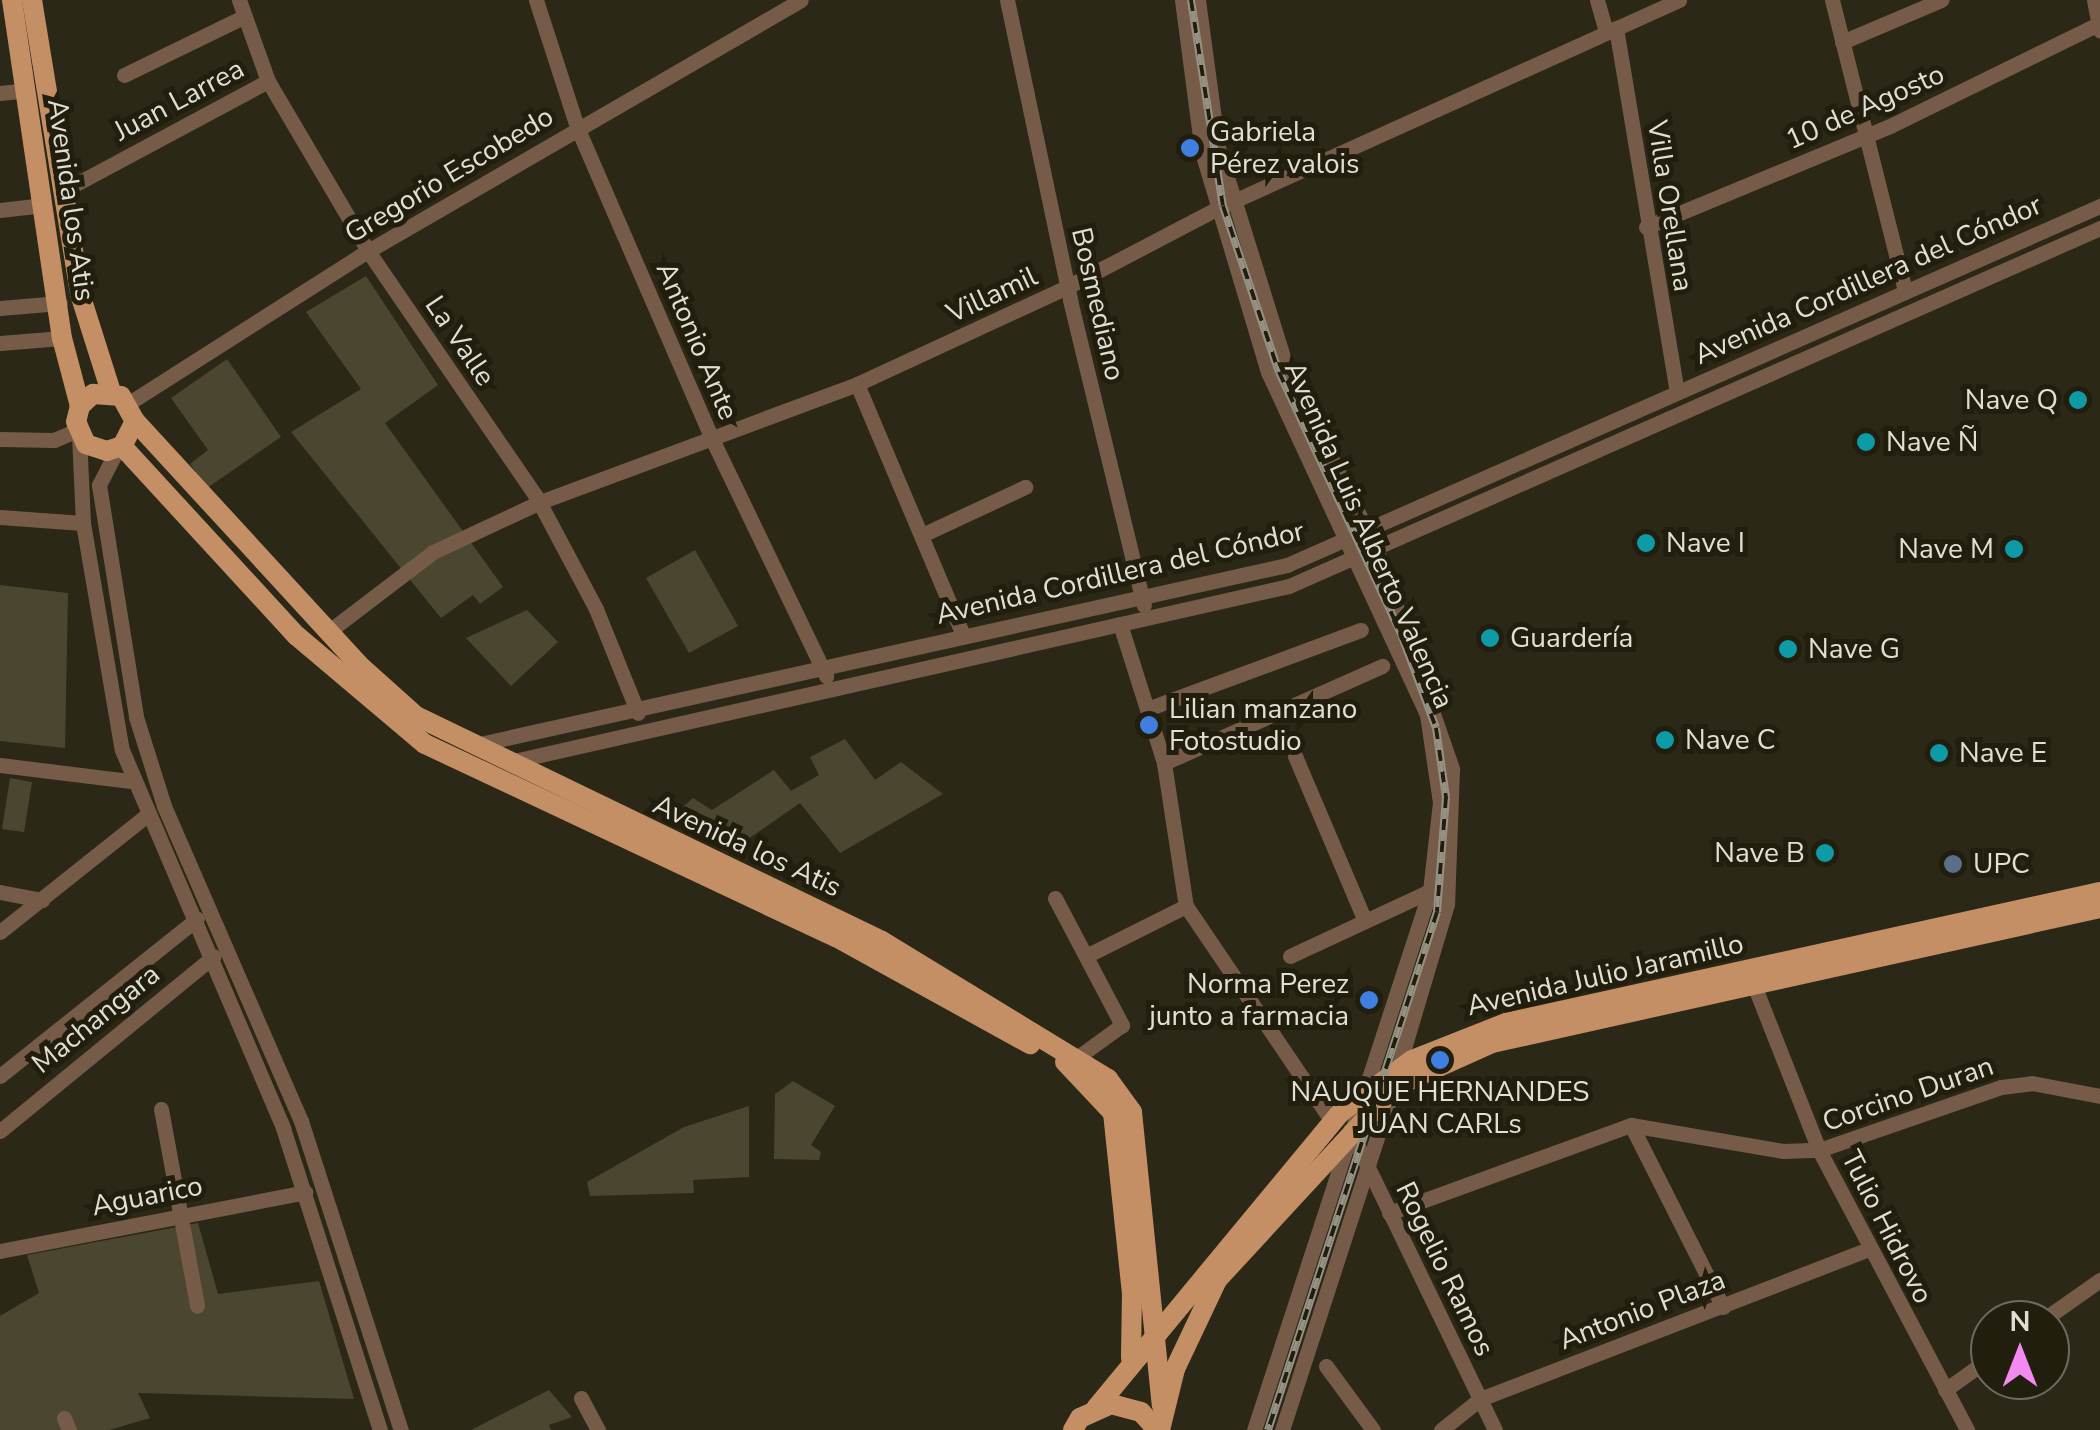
<!DOCTYPE html>
<html>
<head>
<meta charset="utf-8">
<style>
	body { margin:0 }
	#map { position:relative; width:2100px; height:1430px; overflow:hidden; background:#2c2817; font-family:"Nunito Sans",sans-serif }
	div>[style] { position:absolute }
	.green>* { inset:0; background:#4b462f }
	.minor>* { height:15px; margin:-7.5px; padding:0 7.5px; transform-origin:7.5px; border-radius:7.5px; background:#765c48 }
	.major>* { height:20px; margin:-10px; padding:0 10px; transform-origin:10px; border-radius:10px; background:#c58f65 }
	.rail>* { height:8px; margin-top:-4px; transform-origin:0; background:repeating-linear-gradient(90deg,#221e0e 0 11px,#959284 0 22px); box-sizing:border-box; border-block:2px solid #959284 }
	.dots>* { width:28px; height:28px; translate:-50% -50%; box-sizing:border-box; border:5px solid #221e0e; border-radius:50% }
	span { translate:-50% -50%; white-space:nowrap; text-align:center; line-height:1.15; -webkit-text-stroke:10px #221e0e; paint-order:stroke }
	.street-label { font-size:28px; color:#e1dfd4 }
	.poi-label { font-size:28px; color:#e1dfd4 }
	.left { translate:0 -50%; text-align:left }
	.right { translate:-100% -50%; text-align:right }
	.north { position:absolute; left:1970px; top:1300px; width:100px; height:100px; box-sizing:border-box; background:#221e0e; border:2px solid #6e6b5d; border-radius:50%; rotate:0deg; font-size:28px; font-weight:700; line-height:40px; text-align:center; color:#e1dfd4 }
	.north::after { content:''; display:block; margin:auto; width:35px; height:45px; background:#f38af2; clip-path:polygon(50% 0,100% 100%,50% 72%,0 100%) }
</style>
</head>
<body>
<div id="map">
	<div class="green">
		<i style="clip-path:polygon(366px 276px,438px 385px,385px 423px,503px 587px,480px 604px,473px 595px,441px 618px,291px 432px,361px 389px,306px 312px)"></i>
		<i style="clip-path:polygon(227px 359px,281px 437px,207px 488px,190px 464px,208px 450px,171px 398px)"></i>
		<i style="clip-path:polygon(695px 550px,738px 626px,689px 653px,646px 578px)"></i>
		<i style="clip-path:polygon(0 585px,68px 593px,65px 748px,0 741px)"></i>
		<i style="clip-path:polygon(527px 610px,558px 642px,511px 686px,466px 638px)"></i>
		<i style="clip-path:polygon(845px 739px,875px 780px,901px 762px,943px 794px,840px 853px,800px 803px,728px 853px,670px 818px,693px 798px,712px 810px,774px 770px,791px 791px,819px 775px,810px 757px)"></i>
		<i style="clip-path:polygon(10px 778px,32px 782px,24px 832px,2px 829px)"></i>
		<i style="clip-path:polygon(793px 1081px,835px 1106px,811px 1145px,821px 1152px,819px 1160px,774px 1159px,775px 1094px)"></i>
		<i style="clip-path:polygon(749px 1106px,749px 1177px,693px 1180px,694px 1193px,590px 1196px,587px 1182px,684px 1127px)"></i>
		<i style="clip-path:polygon(198px 1223px,218px 1294px,319px 1281px,354px 1399px,138px 1393px,150px 1418px,109px 1430px,0 1430px,0 1316px,39px 1293px,27px 1255px)"></i>
		<i style="clip-path:polygon(549px 1390px,572px 1417px,549px 1425px,551px 1430px,471px 1430px)"></i>
	</div>
	<div class="minor">
		<i style="left:239px;top:0;width:86px;rotate:70.3deg"></i>
		<i style="left:268px;top:81px;width:197px;rotate:59.5deg"></i>
		<i style="left:368px;top:251px;width:297px;rotate:55.6deg"></i>
		<i style="left:536px;top:496px;width:128px;rotate:62deg"></i>
		<i style="left:596px;top:609px;width:112px;rotate:68deg"></i>
		<i style="left:536px;top:0;width:133px;rotate:72.1deg"></i>
		<i style="left:577px;top:127px;width:342px;rotate:66.6deg"></i>
		<i style="left:713px;top:441px;width:261px;rotate:64.3deg"></i>
		<i style="left:1007px;top:0;width:307px;rotate:78.1deg"></i>
		<i style="left:1070px;top:300px;width:314px;rotate:76.4deg"></i>
		<i style="left:1182px;top:0;width:153px;rotate:82.5deg"></i>
		<i style="left:1202px;top:152px;width:230px;rotate:73.3deg"></i>
		<i style="left:1268px;top:372px;width:378px;rotate:65.1deg"></i>
		<i style="left:1427px;top:715px;width:88px;rotate:81.5deg"></i>
		<i style="left:1440px;top:802px;width:90px;rotate:96.4deg"></i>
		<i style="left:1430px;top:891px;width:567px;rotate:108.08deg"></i>
		<i style="left:1198px;top:0;width:149px;rotate:82.3deg"></i>
		<i style="left:1218px;top:148px;width:232px;rotate:72.7deg"></i>
		<i style="left:1287px;top:369px;width:201px;rotate:63.7deg"></i>
		<i style="left:1376px;top:549px;width:233px;rotate:70.9deg"></i>
		<i style="left:1452px;top:769px;width:135px;rotate:92.1deg"></i>
		<i style="left:1447px;top:904px;width:175px;rotate:106.6deg"></i>
		<i style="left:1597px;top:0;width:32px;rotate:74deg"></i>
		<i style="left:1832px;top:0;width:300px;rotate:75.9deg"></i>
		<i style="left:2094px;top:0;width:31px;rotate:79deg"></i>
		<i style="left:1616px;top:28px;width:368px;rotate:80.5deg"></i>
		<i style="left:1842px;top:42px;width:108px;rotate:-23deg"></i>
		<i style="left:124px;top:75px;width:132px;rotate:-26deg"></i>
		<i style="left:0;top:93px;width:27px;rotate:-6deg"></i>
		<i style="left:61px;top:192px;width:235px;rotate:-28.2deg"></i>
		<i style="left:0;top:210px;width:44px;rotate:-6.5deg"></i>
		<i style="left:1646px;top:227px;width:266px;rotate:-22.5deg"></i>
		<i style="left:1892px;top:125px;width:232px;rotate:-26.1deg"></i>
		<i style="left:0;top:308px;width:60px;rotate:-4.8deg"></i>
		<i style="left:0;top:343px;width:62px;rotate:-4.6deg"></i>
		<i style="left:857px;top:384px;width:272px;rotate:67.1deg"></i>
		<i style="left:129px;top:403px;width:283px;rotate:-32.5deg"></i>
		<i style="left:368px;top:251px;width:500px;rotate:-30.1deg"></i>
		<i style="left:79px;top:435px;width:88px;rotate:87.4deg"></i>
		<i style="left:83px;top:523px;width:230px;rotate:80.3deg"></i>
		<i style="left:122px;top:750px;width:411px;rotate:66.9deg"></i>
		<i style="left:283px;top:1128px;width:317px;rotate:72.2deg"></i>
		<i style="left:0;top:439px;width:54px;rotate:1.1deg"></i>
		<i style="left:54px;top:440px;width:25px;rotate:-23deg"></i>
		<i style="left:118px;top:448px;width:42px;rotate:117.2deg"></i>
		<i style="left:99px;top:485px;width:235px;rotate:80.9deg"></i>
		<i style="left:136px;top:717px;width:93px;rotate:72.5deg"></i>
		<i style="left:164px;top:806px;width:344px;rotate:66.5deg"></i>
		<i style="left:301px;top:1121px;width:325px;rotate:72.1deg"></i>
		<i style="left:0;top:517px;width:83px;rotate:4.1deg"></i>
		<i style="left:922px;top:535px;width:114px;rotate:-25deg"></i>
		<i style="left:1120px;top:624px;width:146px;rotate:72.4deg"></i>
		<i style="left:1164px;top:763px;width:145px;rotate:81.3deg"></i>
		<i style="left:1186px;top:906px;width:261px;rotate:55.9deg"></i>
		<i style="left:328px;top:632px;width:132px;rotate:-37.3deg"></i>
		<i style="left:433px;top:552px;width:118px;rotate:-25deg"></i>
		<i style="left:540px;top:502px;width:338px;rotate:-20.4deg"></i>
		<i style="left:857px;top:384px;width:231px;rotate:-24.8deg"></i>
		<i style="left:1067px;top:287px;width:168px;rotate:-27.6deg"></i>
		<i style="left:1216px;top:209px;width:508px;rotate:-24.29deg"></i>
		<i style="left:1147px;top:709px;width:228px;rotate:-20.3deg"></i>
		<i style="left:475px;top:745px;width:832px;rotate:-12.5deg"></i>
		<i style="left:1287px;top:565px;width:889px;rotate:-23.83deg"></i>
		<i style="left:1295px;top:756px;width:179px;rotate:67deg"></i>
		<i style="left:509px;top:762px;width:800px;rotate:-12.72deg"></i>
		<i style="left:1289px;top:586px;width:887px;rotate:-23.82deg"></i>
		<i style="left:1164px;top:763px;width:239px;rotate:-24deg"></i>
		<i style="left:0;top:765px;width:132px;rotate:7deg"></i>
		<i style="left:0;top:892px;width:43px;rotate:10.8deg"></i>
		<i style="left:1055px;top:898px;width:144px;rotate:62.2deg"></i>
		<i style="left:1122px;top:1025px;width:54px;rotate:144deg"></i>
		<i style="left:0;top:932px;width:186px;rotate:-38.5deg"></i>
		<i style="left:1086px;top:956px;width:112px;rotate:-26.6deg"></i>
		<i style="left:1290px;top:956px;width:154px;rotate:-24.9deg"></i>
		<i style="left:1754px;top:985px;width:177px;rotate:68.5deg"></i>
		<i style="left:1819px;top:1150px;width:317px;rotate:62.1deg"></i>
		<i style="left:0;top:1076px;width:252px;rotate:-38.6deg"></i>
		<i style="left:161px;top:1109px;width:200px;rotate:79.6deg"></i>
		<i style="left:1631px;top:1125px;width:204px;rotate:63.2deg"></i>
		<i style="left:1350px;top:1130px;width:333px;rotate:64.2deg"></i>
		<i style="left:0;top:1131px;width:276px;rotate:-39.3deg"></i>
		<i style="left:1389px;top:1213px;width:258px;rotate:-20deg"></i>
		<i style="left:1631px;top:1125px;width:154px;rotate:9.7deg"></i>
		<i style="left:1783px;top:1151px;width:36px;rotate:-2deg"></i>
		<i style="left:1819px;top:1150px;width:193px;rotate:-19.1deg"></i>
		<i style="left:2001px;top:1087px;width:31px;rotate:-7deg"></i>
		<i style="left:2032px;top:1083px;width:69px;rotate:10.8deg"></i>
		<i style="left:0;top:1251px;width:311px;rotate:-10.9deg"></i>
		<i style="left:2043px;top:1320px;width:70px;rotate:-35.1deg"></i>
		<i style="left:1326px;top:1366px;width:79px;rotate:53.7deg"></i>
		<i style="left:1945px;top:1390px;width:55px;rotate:-35.4deg"></i>
		<i style="left:581px;top:1398px;width:36px;rotate:62deg"></i>
		<i style="left:64px;top:1418px;width:13px;rotate:67deg"></i>
		<i style="left:1282px;top:1430px;width:353px;rotate:-72deg"></i>
		<i style="left:1441px;top:1430px;width:50px;rotate:-38.5deg"></i>
		<i style="left:1480px;top:1399px;width:416px;rotate:-21.1deg"></i>
	</div>
	<div class="major">
		<i style="left:12px;top:0;width:342px;rotate:81.6deg"></i>
		<i style="left:62px;top:338px;width:70px;rotate:75.2deg"></i>
		<i style="left:32px;top:0;width:298px;rotate:80.7deg"></i>
		<i style="left:80px;top:294px;width:103px;rotate:72.4deg"></i>
		<i style="left:135px;top:421px;width:28px;rotate:117deg"></i>
		<i style="left:122px;top:446px;width:16px;rotate:162deg"></i>
		<i style="left:107px;top:451px;width:22px;rotate:-162deg"></i>
		<i style="left:86px;top:444px;width:24px;rotate:-114deg"></i>
		<i style="left:76px;top:422px;width:16px;rotate:-76deg"></i>
		<i style="left:80px;top:406px;width:18px;rotate:-43deg"></i>
		<i style="left:93px;top:394px;width:28px;rotate:4deg"></i>
		<i style="left:121px;top:396px;width:29px;rotate:61deg"></i>
		<i style="left:135px;top:421px;width:331px;rotate:47.4deg"></i>
		<i style="left:359px;top:665px;width:76px;rotate:41.8deg"></i>
		<i style="left:416px;top:716px;width:517px;rotate:25.77deg"></i>
		<i style="left:882px;top:941px;width:265px;rotate:31.4deg"></i>
		<i style="left:1108px;top:1079px;width:41px;rotate:54deg"></i>
		<i style="left:1132px;top:1112px;width:295px;rotate:84.2deg"></i>
		<i style="left:122px;top:446px;width:258px;rotate:47.4deg"></i>
		<i style="left:297px;top:636px;width:167px;rotate:40.2deg"></i>
		<i style="left:425px;top:744px;width:454px;rotate:25.2deg"></i>
		<i style="left:836px;top:937px;width:222px;rotate:28.9deg"></i>
		<i style="left:1065px;top:1062px;width:70px;rotate:46.7deg"></i>
		<i style="left:1113px;top:1113px;width:181px;rotate:84deg"></i>
		<i style="left:1132px;top:1293px;width:65px;rotate:90.9deg"></i>
		<i style="left:1096px;top:1408px;width:383px;rotate:-50.4deg"></i>
		<i style="left:1340px;top:1113px;width:89px;rotate:-36.4deg"></i>
		<i style="left:1412px;top:1060px;width:101px;rotate:-21.5deg"></i>
		<i style="left:1506px;top:1023px;width:608px;rotate:-12.44deg"></i>
		<i style="left:1073px;top:1430px;width:14px;rotate:-60deg"></i>
		<i style="left:1080px;top:1418px;width:34px;rotate:-24deg"></i>
		<i style="left:1111px;top:1404px;width:31px;rotate:15deg"></i>
		<i style="left:1141px;top:1412px;width:24px;rotate:48deg"></i>
		<i style="left:1160px;top:1430px;width:63px;rotate:-76.2deg"></i>
		<i style="left:1175px;top:1369px;width:98px;rotate:-64.7deg"></i>
		<i style="left:1217px;top:1280px;width:264px;rotate:-47.3deg"></i>
		<i style="left:1396px;top:1086px;width:105px;rotate:-24.1deg"></i>
		<i style="left:1492px;top:1043px;width:623px;rotate:-12.52deg"></i>
	</div>
	<div class="rail">
		<i style="left:1191px;top:0;width:208px;rotate:81.2deg"></i>
		<i style="left:1223px;top:206px;width:175px;rotate:71.4deg"></i>
		<i style="left:1279px;top:372px;width:286px;rotate:65deg"></i>
		<i style="left:1400px;top:631px;width:103px;rotate:69.6deg"></i>
		<i style="left:1436px;top:728px;width:70px;rotate:81.8deg"></i>
		<i style="left:1446px;top:797px;width:115px;rotate:94.5deg"></i>
		<i style="left:1437px;top:912px;width:545px;rotate:108.07deg"></i>
	</div>
	<div class="dots">
		<i style="left:1190px;top:148px;background:#3f7fe0"></i>
		<i style="left:2078px;top:400px;background:#0f9aa8"></i>
		<i style="left:1866px;top:442px;background:#0f9aa8"></i>
		<i style="left:1646px;top:543px;background:#0f9aa8"></i>
		<i style="left:2014px;top:549px;background:#0f9aa8"></i>
		<i style="left:1490px;top:638px;background:#0f9aa8"></i>
		<i style="left:1788px;top:649px;background:#0f9aa8"></i>
		<i style="left:1149px;top:725px;background:#3f7fe0"></i>
		<i style="left:1665px;top:740px;background:#0f9aa8"></i>
		<i style="left:1939px;top:753px;background:#0f9aa8"></i>
		<i style="left:1825px;top:853px;background:#0f9aa8"></i>
		<i style="left:1953px;top:864px;background:#5c6f8a"></i>
		<i style="left:1369px;top:1000px;background:#3f7fe0"></i>
		<i style="left:1440px;top:1060px;background:#3f7fe0"></i>
	</div>
	<div class="street-label">
		<span style="left:179px;top:100px;rotate:-28deg">Juan Larrea</span>
		<span style="left:1865px;top:107px;rotate:-24deg">10 de Agosto</span>
		<span style="left:449px;top:175px;rotate:-31deg">Gregorio Escobedo</span>
		<span style="left:71px;top:200px;rotate:82deg">Avenida los Atis</span>
		<span style="left:1670px;top:206px;rotate:81deg">Villa Orellana</span>
		<span style="left:1868px;top:280px;rotate:-24deg">Avenida Cordillera del Cóndor</span>
		<span style="left:992px;top:295px;rotate:-25deg">Villamil</span>
		<span style="left:1098px;top:304px;rotate:77deg">Bosmediano</span>
		<span style="left:460px;top:341px;rotate:56deg">La Valle</span>
		<span style="left:697px;top:341px;rotate:67deg">Antonio Ante</span>
		<span style="left:1369px;top:535px;rotate:66deg">Avenida Luis Alberto Valencia</span>
		<span style="left:1120px;top:573px;rotate:-13deg">Avenida Cordillera del Cóndor</span>
		<span style="left:747px;top:846px;rotate:25deg">Avenida los Atis</span>
		<span style="left:1605px;top:975px;rotate:-13deg">Avenida Julio Jaramillo</span>
		<span style="left:96px;top:1019px;rotate:-39deg">Machangara</span>
		<span style="left:1908px;top:1094px;rotate:-19deg">Corcino Duran</span>
		<span style="left:147px;top:1196px;rotate:-11deg">Aguarico</span>
		<span style="left:1887px;top:1227px;rotate:63deg">Tulio Hidrovo</span>
		<span style="left:1445px;top:1269px;rotate:64deg">Rogelio Ramos</span>
		<span style="left:1642px;top:1310px;rotate:-21deg">Antonio Plaza</span>
	</div>
	<div class="poi-label">
		<span class="left" style="left:1210px;top:148px">Gabriela<br>Pérez valois</span>
		<span class="right" style="left:2058px;top:400px">Nave Q</span>
		<span class="left" style="left:1886px;top:442px">Nave Ñ</span>
		<span class="left" style="left:1666px;top:543px">Nave I</span>
		<span class="right" style="left:1994px;top:549px">Nave M</span>
		<span class="left" style="left:1510px;top:638px">Guardería</span>
		<span class="left" style="left:1808px;top:649px">Nave G</span>
		<span class="left" style="left:1169px;top:725px">Lilian manzano<br>Fotostudio</span>
		<span class="left" style="left:1685px;top:740px">Nave C</span>
		<span class="left" style="left:1959px;top:753px">Nave E</span>
		<span class="right" style="left:1805px;top:853px">Nave B</span>
		<span class="left" style="left:1973px;top:864px">UPC</span>
		<span class="right" style="left:1349px;top:1000px">Norma Perez<br>junto a farmacia</span>
		<span style="left:1440px;top:1108px">NAUQUE HERNANDES<br>JUAN CARLs</span>
	</div>
	<div class="north">N</div>
</div>
</body>
</html>
